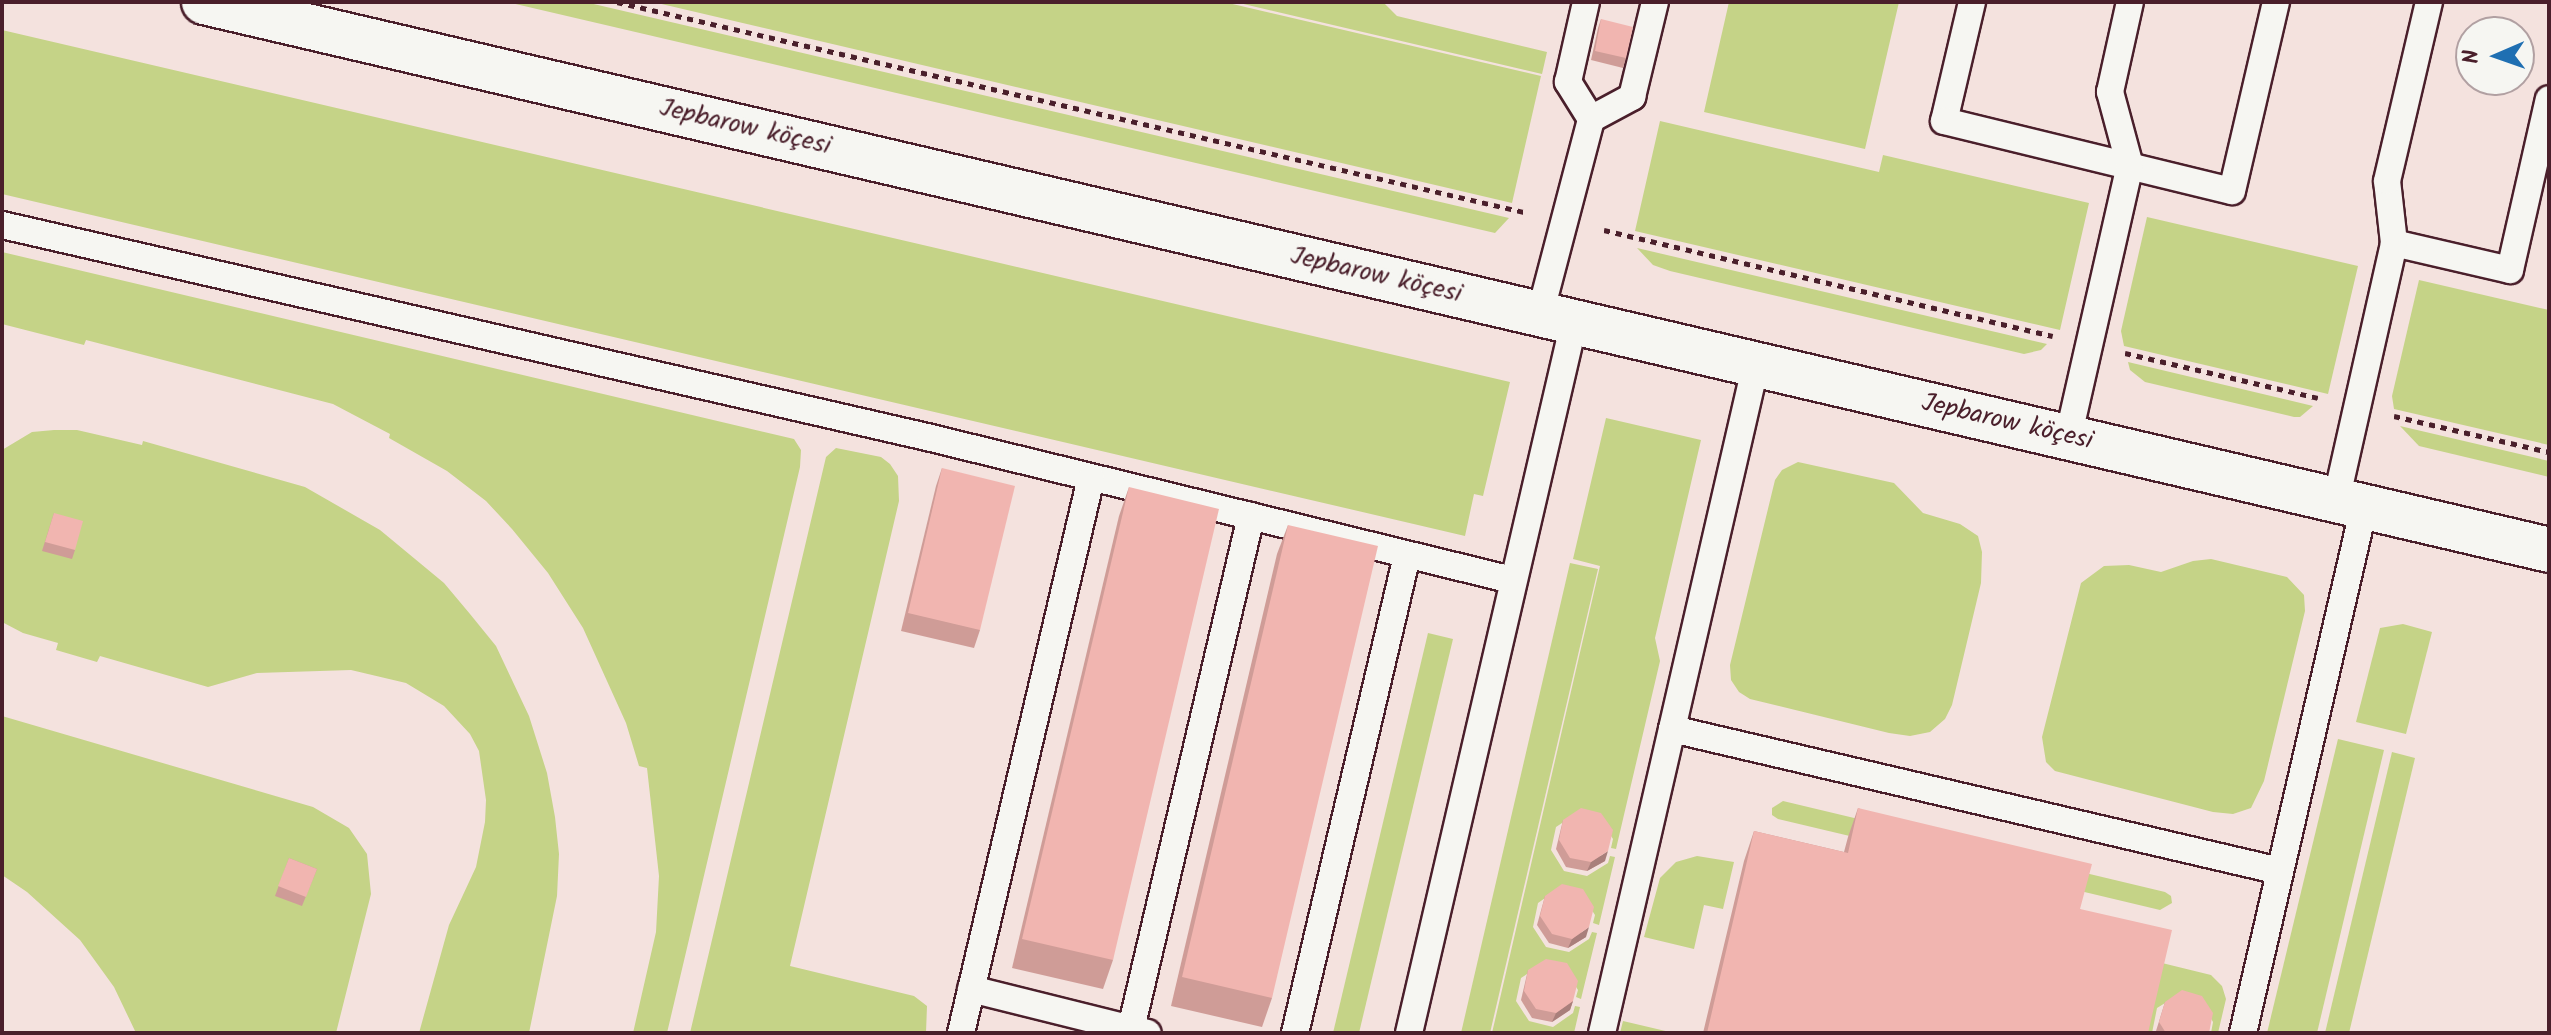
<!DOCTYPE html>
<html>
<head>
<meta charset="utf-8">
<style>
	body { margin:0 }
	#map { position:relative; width:2551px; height:1035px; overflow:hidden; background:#f4e2de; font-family:Kalam,sans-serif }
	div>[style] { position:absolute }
	.green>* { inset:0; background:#c5d387 }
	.path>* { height:5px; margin-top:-2.5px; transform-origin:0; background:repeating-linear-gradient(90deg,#4a1f2b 0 6px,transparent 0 12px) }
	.roads { filter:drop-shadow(2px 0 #4a1f2b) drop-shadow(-2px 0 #4a1f2b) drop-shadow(0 2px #4a1f2b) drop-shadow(0 -2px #4a1f2b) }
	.service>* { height:26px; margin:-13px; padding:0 13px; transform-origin:13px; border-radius:13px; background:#f6f6f2 }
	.tertiary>* { height:44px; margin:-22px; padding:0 22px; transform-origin:22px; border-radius:22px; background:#f6f6f2 }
	.wall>* { inset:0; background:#cf9c97 }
	.shaded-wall>* { inset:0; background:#a97f7b }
	.building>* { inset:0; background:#f1b5b0 }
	span { translate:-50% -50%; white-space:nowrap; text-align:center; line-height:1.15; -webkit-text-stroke:6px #f6f6f2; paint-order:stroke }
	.street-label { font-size:26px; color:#4a1f2b }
	.frame { position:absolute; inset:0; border:4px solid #4a1f2b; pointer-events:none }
	.north { position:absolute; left:2455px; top:16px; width:80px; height:80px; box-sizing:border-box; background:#f6f6f2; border:2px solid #b1a0a2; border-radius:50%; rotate:268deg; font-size:22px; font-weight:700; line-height:32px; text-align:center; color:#4a1f2b }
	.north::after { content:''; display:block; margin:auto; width:28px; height:36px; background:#1f6fb2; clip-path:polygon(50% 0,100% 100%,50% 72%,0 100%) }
</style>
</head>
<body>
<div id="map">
	<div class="green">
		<i style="clip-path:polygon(507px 2px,585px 2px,1509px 218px,1495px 233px)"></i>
		<i style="clip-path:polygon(653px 2px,1224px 2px,1541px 76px,1512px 203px)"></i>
		<i style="clip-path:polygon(1235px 2px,1383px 2px,1397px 16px,1547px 52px,1542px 74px)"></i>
		<i style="clip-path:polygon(1729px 2px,1899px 2px,1865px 149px,1704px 112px)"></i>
		<i style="clip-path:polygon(2px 30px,1510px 382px,1483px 496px,1474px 494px,1465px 536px,2px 194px)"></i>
		<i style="clip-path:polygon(1660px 121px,1879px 172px,1883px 155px,2089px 203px,2060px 330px,1635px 231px)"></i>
		<i style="clip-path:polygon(2147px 217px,2358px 266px,2328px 394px,2124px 346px,2121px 331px)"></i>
		<i style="clip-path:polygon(1637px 248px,2047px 344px,2041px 350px,2024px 354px,1670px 271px,1653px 265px)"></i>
		<i style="clip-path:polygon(2px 252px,794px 439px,801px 450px,800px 467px,667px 1033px,633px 1033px,656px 932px,659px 876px,647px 768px,639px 766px,626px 723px,583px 628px,548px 573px,512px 529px,486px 501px,447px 471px,389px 438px,390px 434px,333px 404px,86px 340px,84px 345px,2px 324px)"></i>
		<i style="clip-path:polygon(2419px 280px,2549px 310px,2549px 445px,2394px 409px,2392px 396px)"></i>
		<i style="clip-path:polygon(2128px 362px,2313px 406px,2300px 417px,2294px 417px,2145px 382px,2130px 370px)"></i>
		<i style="clip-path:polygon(1606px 418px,1701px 440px,1655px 638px,1660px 661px,1616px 849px,1611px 848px,1613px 839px,1600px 819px,1577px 813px,1556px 827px,1551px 850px,1564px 871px,1587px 876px,1608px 863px,1610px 856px,1615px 857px,1599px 925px,1593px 923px,1595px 915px,1582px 895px,1558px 889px,1538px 903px,1533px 927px,1546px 947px,1569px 952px,1589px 939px,1592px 932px,1597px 933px,1581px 999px,1576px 997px,1578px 990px,1565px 969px,1542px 964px,1521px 978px,1516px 1001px,1529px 1021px,1553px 1027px,1573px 1013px,1575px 1006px,1580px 1007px,1574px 1033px,1492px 1033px,1600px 566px,1573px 559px)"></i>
		<i style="clip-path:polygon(2400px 426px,2549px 461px,2549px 477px,2419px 446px)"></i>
		<i style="clip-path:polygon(54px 430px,77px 430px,142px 445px,143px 441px,305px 487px,380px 530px,444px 583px,470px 614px,496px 646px,529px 716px,547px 773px,555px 817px,559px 854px,557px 896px,529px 1033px,419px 1033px,449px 925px,476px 867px,485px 822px,486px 800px,479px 751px,470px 734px,444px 706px,406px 683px,351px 670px,257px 673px,208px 687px,100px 656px,97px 662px,56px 650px,58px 643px,23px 633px,2px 622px,2px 450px,32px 432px)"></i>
		<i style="clip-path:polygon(836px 448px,881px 457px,890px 464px,898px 476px,899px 501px,790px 966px,914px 996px,927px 1006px,926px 1033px,690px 1033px,826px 457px)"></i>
		<i style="clip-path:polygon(1798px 462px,1894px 483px,1923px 513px,1960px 524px,1978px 536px,1982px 552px,1981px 583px,1952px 705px,1945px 719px,1930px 732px,1910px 736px,1889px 733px,1750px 699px,1739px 692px,1731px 680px,1730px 665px,1775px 480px,1782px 470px)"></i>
		<i style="clip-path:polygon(2211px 559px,2287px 577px,2304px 595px,2305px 611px,2264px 781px,2251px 808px,2233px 814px,2213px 812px,2055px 771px,2046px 762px,2042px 737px,2081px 583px,2104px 566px,2129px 565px,2161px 572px,2193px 561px)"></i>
		<i style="clip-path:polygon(1570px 563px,1598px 569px,1490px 1033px,1461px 1033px)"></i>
		<i style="clip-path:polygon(2403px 624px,2432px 632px,2406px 734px,2356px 722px,2380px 628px)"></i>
		<i style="clip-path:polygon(1428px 633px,1453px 639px,1359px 1033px,1333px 1033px)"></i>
		<i style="clip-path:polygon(2px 716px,313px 807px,349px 828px,367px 854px,371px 894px,336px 1033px,136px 1033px,114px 987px,80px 940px,27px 892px,2px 875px)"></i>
		<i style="clip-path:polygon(2338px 739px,2384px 750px,2317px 1033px,2267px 1033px)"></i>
		<i style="clip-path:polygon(2392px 752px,2415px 758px,2349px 1033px,2325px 1033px)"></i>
		<i style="clip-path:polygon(1783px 801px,1917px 833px,1913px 851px,1778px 819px,1772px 815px,1772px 808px)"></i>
		<i style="clip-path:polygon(1697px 856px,1734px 862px,1723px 909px,1704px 905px,1694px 949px,1644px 937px,1660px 878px,1676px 862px)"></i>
		<i style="clip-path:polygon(2031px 860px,2165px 892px,2171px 896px,2172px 903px,2160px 910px,2026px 878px)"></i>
		<i style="clip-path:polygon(2162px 963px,2211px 975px,2222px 986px,2226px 999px,2218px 1033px,2211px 1033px,2213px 1022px,2201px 1001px,2178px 995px,2157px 1008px,2152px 1033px,2145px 1033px)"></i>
		<i style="clip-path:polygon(1623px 1021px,1674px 1033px,1620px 1033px)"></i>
	</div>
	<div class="path">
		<i style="left:617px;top:2px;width:935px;rotate:13.04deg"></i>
		<i style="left:1604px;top:230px;width:461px;rotate:13.3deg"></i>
		<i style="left:2125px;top:353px;width:198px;rotate:13.1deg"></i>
		<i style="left:2394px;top:416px;width:159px;rotate:13.1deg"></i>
	</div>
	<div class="roads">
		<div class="service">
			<i style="left:1972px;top:2px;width:122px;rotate:103.2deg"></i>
			<i style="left:1944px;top:121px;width:296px;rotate:13.7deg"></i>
			<i style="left:2232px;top:191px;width:194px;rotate:-76.9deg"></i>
			<i style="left:1591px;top:119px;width:47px;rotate:-28.2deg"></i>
			<i style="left:1632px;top:97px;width:98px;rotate:-76.4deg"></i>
			<i style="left:2px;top:225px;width:953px;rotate:12.91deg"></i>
			<i style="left:931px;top:438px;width:598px;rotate:13.73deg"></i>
			<i style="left:2394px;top:243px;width:119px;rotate:13.1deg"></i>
			<i style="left:2510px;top:270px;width:175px;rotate:-77.2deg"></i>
			<i style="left:1540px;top:314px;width:202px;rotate:-75.3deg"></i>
			<i style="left:1591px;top:119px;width:44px;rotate:-121.9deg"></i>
			<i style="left:1568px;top:82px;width:82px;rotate:-77.3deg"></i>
			<i style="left:2068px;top:438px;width:279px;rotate:-77.2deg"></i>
			<i style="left:2130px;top:166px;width:77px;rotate:-105.1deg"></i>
			<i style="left:2110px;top:92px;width:92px;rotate:-77.5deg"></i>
			<i style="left:2336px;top:501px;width:264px;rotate:-77.3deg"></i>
			<i style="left:2394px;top:243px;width:62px;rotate:-96.4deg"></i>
			<i style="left:2387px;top:181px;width:184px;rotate:-76.8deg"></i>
			<i style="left:1672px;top:729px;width:624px;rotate:13.15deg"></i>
			<i style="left:971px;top:989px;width:182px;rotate:14deg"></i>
			<i style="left:1131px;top:1029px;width:527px;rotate:-76.83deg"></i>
			<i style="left:961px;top:1033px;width:570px;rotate:-76.82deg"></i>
			<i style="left:1295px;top:1033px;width:491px;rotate:-76.8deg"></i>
			<i style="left:1409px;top:1033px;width:730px;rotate:-76.93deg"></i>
			<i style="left:1602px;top:1033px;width:686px;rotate:-77.04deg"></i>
			<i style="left:2243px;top:1033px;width:540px;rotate:-77.05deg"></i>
		</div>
		<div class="tertiary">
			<i style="left:204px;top:2px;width:2408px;rotate:13.15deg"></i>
		</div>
	</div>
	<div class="wall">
		<i style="clip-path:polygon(1601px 19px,1626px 58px,1623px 68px,1591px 60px,1598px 28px)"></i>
		<i style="clip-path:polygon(942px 468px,980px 630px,974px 648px,901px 631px,936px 486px)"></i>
		<i style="clip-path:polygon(1129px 487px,1113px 960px,1103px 989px,1012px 968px,1119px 516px)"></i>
		<i style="clip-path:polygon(54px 513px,75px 550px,72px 559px,42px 551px)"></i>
		<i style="clip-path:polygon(1288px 525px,1272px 998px,1262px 1027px,1171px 1006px,1277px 554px)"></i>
		<i style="clip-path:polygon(1858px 808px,2080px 909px,2148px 1033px,1703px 1033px,1744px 861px,1754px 831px,1844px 852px,1848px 837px)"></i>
		<i style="clip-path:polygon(1563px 820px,1605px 861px,1587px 871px,1566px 867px,1556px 849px)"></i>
		<i style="clip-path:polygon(289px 858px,317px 869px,302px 906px,275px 896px)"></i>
		<i style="clip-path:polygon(1545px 896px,1586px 937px,1568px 948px,1549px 943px,1537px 925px)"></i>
		<i style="clip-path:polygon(1528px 970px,1573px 1001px,1570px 1010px,1552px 1022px,1532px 1018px,1521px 1000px)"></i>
		<i style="clip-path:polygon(2165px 1002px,2209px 1033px,2157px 1033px,2156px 1031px)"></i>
	</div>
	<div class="shaded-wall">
		<i style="clip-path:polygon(1608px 851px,1605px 861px,1587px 871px,1591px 862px)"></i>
		<i style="clip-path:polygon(1589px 927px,1586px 937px,1568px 948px,1572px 939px)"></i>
		<i style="clip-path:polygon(1573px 1001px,1570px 1010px,1552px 1022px,1556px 1013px)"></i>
	</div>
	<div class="building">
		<i style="clip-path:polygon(1601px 19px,1633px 27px,1626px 58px,1595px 51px)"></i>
		<i style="clip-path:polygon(942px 468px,1015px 486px,980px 630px,908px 613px)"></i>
		<i style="clip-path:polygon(1129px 487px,1219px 509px,1113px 960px,1022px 939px)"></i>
		<i style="clip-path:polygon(54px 513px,83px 521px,75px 550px,45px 542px)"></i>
		<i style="clip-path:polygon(1288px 525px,1378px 546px,1272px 998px,1182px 977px)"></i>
		<i style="clip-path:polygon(1581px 808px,1601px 813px,1613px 830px,1608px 851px,1591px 862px,1570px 858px,1559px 840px,1563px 820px)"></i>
		<i style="clip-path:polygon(1858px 808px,2092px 864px,2080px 909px,2172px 930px,2148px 1033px,1707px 1033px,1754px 831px,1848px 853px)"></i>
		<i style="clip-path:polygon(289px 858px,317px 869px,306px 897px,278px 886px)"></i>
		<i style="clip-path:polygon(1562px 884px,1583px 889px,1594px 907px,1589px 927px,1572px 939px,1552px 934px,1540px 916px,1545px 896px)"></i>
		<i style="clip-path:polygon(1546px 959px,1567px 963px,1578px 981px,1573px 1001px,1556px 1013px,1536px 1009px,1524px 991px,1528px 970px)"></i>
		<i style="clip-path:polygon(2182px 990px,2202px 996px,2213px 1013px,2209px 1033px,2166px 1033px,2159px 1022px,2165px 1002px)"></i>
	</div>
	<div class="street-label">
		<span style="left:745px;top:128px;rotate:13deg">Jepbarow köçesi</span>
		<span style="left:1376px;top:276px;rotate:13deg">Jepbarow köçesi</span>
		<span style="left:2007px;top:423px;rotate:13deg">Jepbarow köçesi</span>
	</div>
	<div class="frame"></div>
	<div class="north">N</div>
</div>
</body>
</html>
